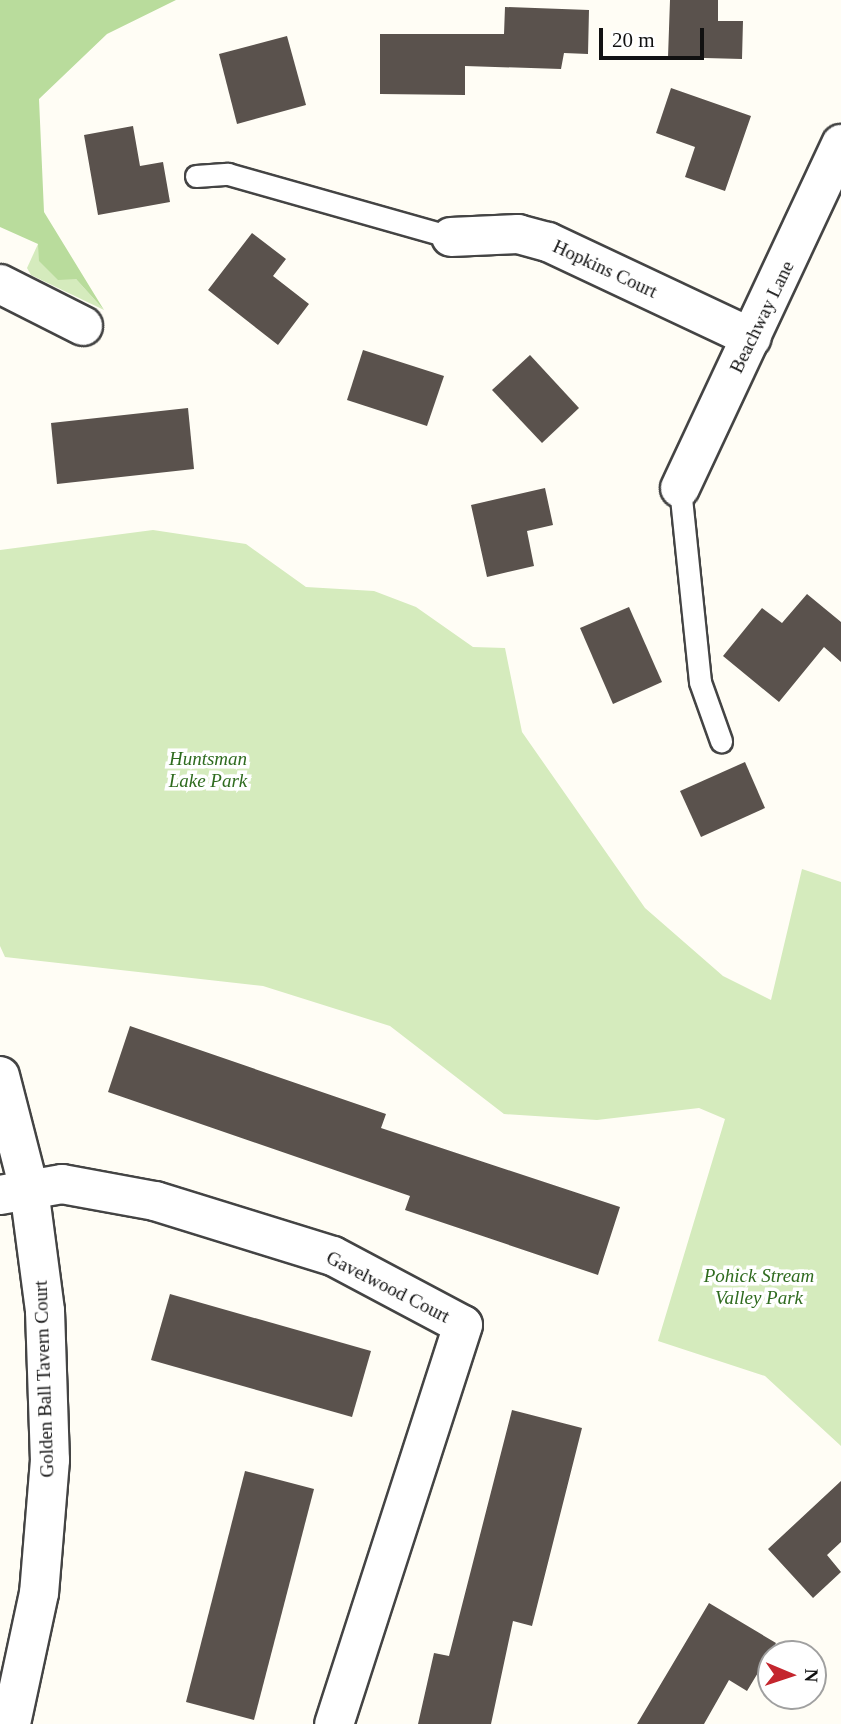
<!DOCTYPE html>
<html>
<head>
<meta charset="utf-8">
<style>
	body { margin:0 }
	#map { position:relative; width:841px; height:1724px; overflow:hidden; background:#fffdf5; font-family:"Times New Roman",serif }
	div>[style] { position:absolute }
	.green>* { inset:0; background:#d5ebbd }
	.forest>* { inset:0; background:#b9dc9c }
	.building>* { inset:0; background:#5a524d }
	.roads { filter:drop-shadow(2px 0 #444) drop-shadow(-2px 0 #444) drop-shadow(0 2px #444) drop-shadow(0 -2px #444) }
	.service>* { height:21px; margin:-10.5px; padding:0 10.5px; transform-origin:10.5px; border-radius:10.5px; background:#fff }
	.minor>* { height:38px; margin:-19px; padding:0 19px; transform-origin:19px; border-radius:19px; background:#fff }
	span { translate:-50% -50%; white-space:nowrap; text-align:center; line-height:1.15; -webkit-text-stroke:7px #fff; paint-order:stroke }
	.street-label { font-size:19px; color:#111 }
	.park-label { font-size:19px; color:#2f6b1f; font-style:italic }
	.north { position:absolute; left:757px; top:1640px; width:70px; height:70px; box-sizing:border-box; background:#fff; border:2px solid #a0a0a0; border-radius:50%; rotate:92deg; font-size:19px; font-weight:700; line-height:28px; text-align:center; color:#111 }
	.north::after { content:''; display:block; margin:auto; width:24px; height:32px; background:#c4262e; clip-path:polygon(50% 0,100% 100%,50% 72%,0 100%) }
	.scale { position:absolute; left:599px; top:28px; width:105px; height:32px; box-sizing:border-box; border:4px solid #111; border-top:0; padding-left:9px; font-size:21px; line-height:24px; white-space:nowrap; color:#111; -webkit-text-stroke:5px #fff; paint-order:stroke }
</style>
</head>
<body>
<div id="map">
	<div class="green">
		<i style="clip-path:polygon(38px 244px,76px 279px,104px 310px,31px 275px,27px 268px)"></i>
		<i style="clip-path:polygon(153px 530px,246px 544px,306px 587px,374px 591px,416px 607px,473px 647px,505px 648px,522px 732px,645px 908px,723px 976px,771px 1000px,802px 869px,841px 882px,841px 1446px,765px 1376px,658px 1341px,725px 1119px,699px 1108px,597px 1120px,504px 1114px,390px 1026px,263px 986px,5px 957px,0 946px,0 550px)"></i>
	</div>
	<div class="forest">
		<i style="clip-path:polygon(0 0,176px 0,107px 34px,39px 99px,44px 212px,104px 310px,76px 279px,58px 280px,39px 261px,38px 244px,0 227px)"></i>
	</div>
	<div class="building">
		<i style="clip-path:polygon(670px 0,718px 0,718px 21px,743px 21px,742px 59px,668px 57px)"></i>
		<i style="clip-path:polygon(505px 7px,589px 10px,588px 54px,564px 53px,561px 69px,465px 66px,465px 95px,380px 94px,380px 34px,504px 34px)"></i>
		<i style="clip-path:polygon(287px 36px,306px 105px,237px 124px,219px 54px)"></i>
		<i style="clip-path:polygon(671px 88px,751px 116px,725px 191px,685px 177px,695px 147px,656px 133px)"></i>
		<i style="clip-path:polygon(133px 126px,140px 166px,163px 162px,170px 202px,98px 215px,84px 135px)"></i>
		<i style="clip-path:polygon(252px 233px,286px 259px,273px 276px,309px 304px,278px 345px,208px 290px)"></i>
		<i style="clip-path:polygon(363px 350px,444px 376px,427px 426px,347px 400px)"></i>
		<i style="clip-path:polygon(530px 355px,579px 408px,542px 443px,492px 390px)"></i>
		<i style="clip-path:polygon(188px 408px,194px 469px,57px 484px,51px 423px)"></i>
		<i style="clip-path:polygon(545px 488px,553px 525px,527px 531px,534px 566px,487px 577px,471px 505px)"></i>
		<i style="clip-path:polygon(807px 594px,841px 622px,841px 662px,824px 647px,779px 702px,723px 656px,762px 608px,782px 623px)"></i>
		<i style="clip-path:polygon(629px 607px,662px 682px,613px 704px,580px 628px)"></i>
		<i style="clip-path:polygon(745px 762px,765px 808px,701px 837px,680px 791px)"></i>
		<i style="clip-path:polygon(130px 1026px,386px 1114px,381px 1128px,620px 1207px,598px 1275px,405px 1210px,410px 1196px,108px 1092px)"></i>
		<i style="clip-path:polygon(170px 1294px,371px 1351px,352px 1417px,151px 1360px)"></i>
		<i style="clip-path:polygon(512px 1410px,582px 1428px,532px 1626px,513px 1621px,491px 1724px,418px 1724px,434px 1653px,449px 1656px)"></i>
		<i style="clip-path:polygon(245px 1471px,314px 1489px,254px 1720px,186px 1702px)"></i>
		<i style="clip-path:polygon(841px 1481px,841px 1542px,827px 1555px,841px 1572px,813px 1598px,768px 1549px)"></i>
		<i style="clip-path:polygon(709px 1603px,776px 1643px,747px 1691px,729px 1680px,704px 1724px,637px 1724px)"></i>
	</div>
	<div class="roads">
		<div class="service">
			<i style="left:196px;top:176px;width:32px;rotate:-4deg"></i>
			<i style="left:228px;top:174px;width:232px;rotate:15.8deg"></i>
			<i style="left:680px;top:488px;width:195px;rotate:84.1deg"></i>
			<i style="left:700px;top:682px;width:63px;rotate:70.4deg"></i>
		</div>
		<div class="minor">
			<i style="left:451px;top:237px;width:67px;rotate:-2.6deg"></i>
			<i style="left:518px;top:234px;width:31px;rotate:15deg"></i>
			<i style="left:548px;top:242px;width:225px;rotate:25.2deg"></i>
			<i style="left:0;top:284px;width:93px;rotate:26.8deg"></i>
			<i style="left:680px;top:488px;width:380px;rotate:-64.9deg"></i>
			<i style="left:0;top:1076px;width:117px;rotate:75.6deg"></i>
			<i style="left:29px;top:1189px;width:123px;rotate:82.5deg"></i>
			<i style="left:45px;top:1311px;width:149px;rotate:88.1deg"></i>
			<i style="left:50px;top:1460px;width:133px;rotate:94.7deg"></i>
			<i style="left:39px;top:1593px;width:134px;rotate:102.1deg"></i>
			<i style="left:0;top:1195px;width:63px;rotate:-10.1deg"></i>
			<i style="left:62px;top:1184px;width:95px;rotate:10.4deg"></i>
			<i style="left:155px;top:1201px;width:186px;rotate:17.2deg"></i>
			<i style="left:333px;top:1256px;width:147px;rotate:28deg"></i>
			<i style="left:463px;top:1325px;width:419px;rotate:107.9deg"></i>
		</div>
	</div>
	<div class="street-label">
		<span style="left:605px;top:269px;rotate:25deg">Hopkins Court</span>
		<span style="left:762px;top:317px;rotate:-64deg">Beachway Lane</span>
		<span style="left:388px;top:1287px;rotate:27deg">Gavelwood Court</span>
		<span style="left:44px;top:1379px;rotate:-92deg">Golden Ball Tavern Court</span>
	</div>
	<div class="park-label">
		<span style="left:208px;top:770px">Huntsman<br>Lake Park</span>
		<span style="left:759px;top:1287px">Pohick Stream<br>Valley Park</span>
	</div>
	<div class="north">N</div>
	<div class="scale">20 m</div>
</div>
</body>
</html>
